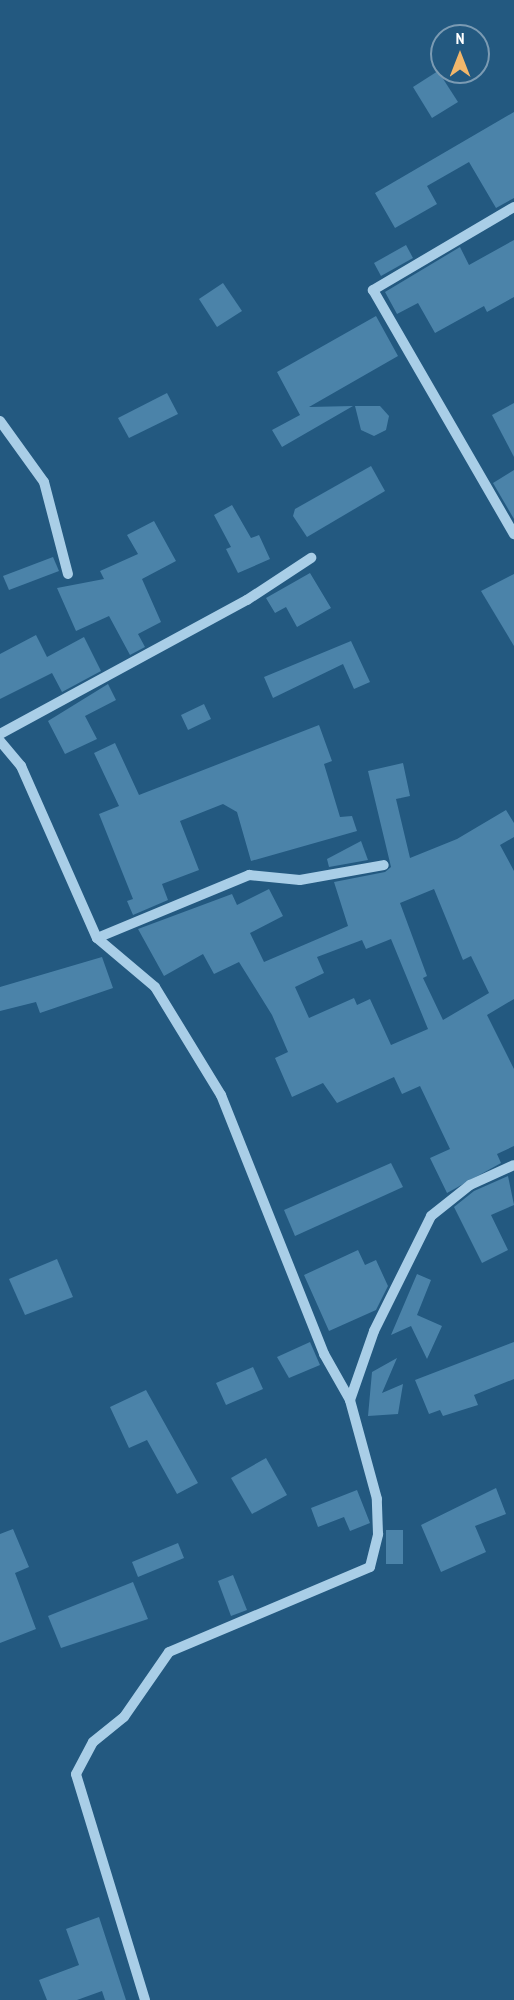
<!DOCTYPE html>
<html>
<head>
<meta charset="utf-8">
<style>
	body { margin:0 }
	#map { position:relative; width:514px; height:2000px; overflow:hidden; background:#235980; font-family:"PT Sans Narrow",sans-serif }
	div>[style] { position:absolute }
	.building>* { inset:0; background:#4b83a9 }
	.minor>* { height:10px; margin:-5px; padding:0 5px; transform-origin:5px; border-radius:5px; background:#a9cee7 }
	span { translate:-50% -50%; white-space:nowrap; text-align:center; line-height:1.15; -webkit-text-stroke:4.5px #235980; paint-order:stroke }
	.north { position:absolute; left:430px; top:24px; width:60px; height:60px; box-sizing:border-box; background:#235980; border:2px solid #7b9bb3; border-radius:50%; rotate:0deg; font-size:16px; font-weight:700; line-height:24px; text-align:center; color:#fff }
	.north::after { content:''; display:block; margin:auto; width:21px; height:27px; background:#f2b76b; clip-path:polygon(50% 0,100% 100%,50% 72%,0 100%) }
</style>
</head>
<body>
<div id="map">
	<div class="building">
		<i style="clip-path:polygon(438px 71px,458px 102px,432px 118px,413px 87px)"></i>
		<i style="clip-path:polygon(514px 112px,514px 198px,496px 208px,469px 162px,427px 186px,437px 204px,395px 228px,375px 193px)"></i>
		<i style="clip-path:polygon(514px 240px,514px 297px,487px 312px,484px 306px,435px 333px,418px 303px,397px 314px,385px 292px,460px 247px,469px 265px)"></i>
		<i style="clip-path:polygon(406px 245px,413px 258px,381px 276px,374px 263px)"></i>
		<i style="clip-path:polygon(223px 283px,242px 311px,217px 327px,199px 299px)"></i>
		<i style="clip-path:polygon(376px 316px,398px 356px,309px 407px,353px 406px,282px 447px,272px 430px,300px 415px,277px 372px)"></i>
		<i style="clip-path:polygon(167px 393px,178px 414px,129px 438px,118px 418px)"></i>
		<i style="clip-path:polygon(514px 403px,514px 457px,492px 415px)"></i>
		<i style="clip-path:polygon(355px 406px,380px 406px,389px 416px,386px 430px,374px 436px,361px 430px)"></i>
		<i style="clip-path:polygon(371px 466px,385px 491px,307px 537px,293px 516px,295px 509px)"></i>
		<i style="clip-path:polygon(514px 470px,514px 519px,493px 483px)"></i>
		<i style="clip-path:polygon(232px 505px,251px 538px,259px 535px,270px 559px,238px 573px,226px 549px,231px 547px,214px 515px)"></i>
		<i style="clip-path:polygon(154px 521px,176px 561px,142px 579px,161px 622px,138px 634px,145px 647px,130px 655px,109px 616px,76px 631px,57px 588px,104px 579px,100px 571px,138px 554px,127px 535px)"></i>
		<i style="clip-path:polygon(53px 557px,59px 571px,9px 590px,3px 576px)"></i>
		<i style="clip-path:polygon(310px 573px,331px 608px,297px 627px,286px 607px,275px 613px,266px 598px)"></i>
		<i style="clip-path:polygon(514px 574px,514px 646px,481px 591px)"></i>
		<i style="clip-path:polygon(36px 635px,47px 657px,84px 637px,101px 671px,62px 692px,52px 673px,0 699px,0 654px)"></i>
		<i style="clip-path:polygon(351px 641px,370px 682px,354px 689px,343px 664px,273px 698px,264px 677px)"></i>
		<i style="clip-path:polygon(108px 684px,116px 700px,85px 716px,97px 739px,65px 754px,48px 721px)"></i>
		<i style="clip-path:polygon(204px 704px,211px 719px,188px 730px,181px 715px)"></i>
		<i style="clip-path:polygon(319px 725px,332px 761px,324px 764px,340px 817px,352px 816px,357px 831px,251px 861px,237px 812px,223px 804px,180px 821px,199px 870px,162px 884px,168px 900px,133px 915px,127px 901px,133px 899px,99px 814px,119px 806px,94px 753px,115px 743px,139px 795px)"></i>
		<i style="clip-path:polygon(evenodd,403px 763px,410px 796px,396px 799px,410px 858px,457px 839px,506px 810px,514px 823px,514px 837px,500px 845px,514px 871px,514px 999px,487px 1015px,514px 1069px,514px 1146px,497px 1154px,501px 1163px,447px 1193px,430px 1158px,450px 1149px,420px 1086px,402px 1094px,394px 1077px,337px 1103px,323px 1083px,292px 1097px,275px 1058px,288px 1052px,272px 1015px,239px 962px,214px 974px,203px 954px,164px 976px,138px 929px,232px 894px,237px 905px,269px 889px,283px 916px,250px 933px,264px 962px,348px 926px,334px 882px,385px 872px,391px 867px,368px 771px,403px 763px,434px 889px,463px 960px,471px 956px,489px 993px,443px 1020px,423px 978px,427px 976px,400px 903px,434px 889px,403px 763px,391px 939px,428px 1029px,391px 1045px,370px 999px,357px 1005px,354px 998px,309px 1018px,295px 987px,324px 973px,317px 957px,362px 940px,366px 949px,391px 939px)"></i>
		<i style="clip-path:polygon(361px 841px,368px 860px,329px 867px,327px 859px)"></i>
		<i style="clip-path:polygon(102px 957px,113px 988px,40px 1013px,36px 1002px,0 1011px,0 987px)"></i>
		<i style="clip-path:polygon(391px 1163px,403px 1187px,295px 1236px,284px 1210px)"></i>
		<i style="clip-path:polygon(508px 1176px,514px 1205px,491px 1215px,508px 1250px,482px 1263px,454px 1207px,474px 1191px)"></i>
		<i style="clip-path:polygon(358px 1250px,365px 1265px,376px 1260px,388px 1286px,376px 1310px,329px 1331px,304px 1275px)"></i>
		<i style="clip-path:polygon(57px 1259px,73px 1297px,25px 1315px,9px 1279px)"></i>
		<i style="clip-path:polygon(417px 1274px,431px 1280px,417px 1315px,442px 1326px,427px 1359px,411px 1326px,391px 1335px)"></i>
		<i style="clip-path:polygon(310px 1342px,320px 1365px,289px 1378px,277px 1357px)"></i>
		<i style="clip-path:polygon(514px 1342px,514px 1379px,474px 1395px,478px 1405px,443px 1416px,440px 1410px,429px 1414px,415px 1380px)"></i>
		<i style="clip-path:polygon(397px 1358px,382px 1393px,403px 1384px,398px 1414px,368px 1416px,372px 1372px)"></i>
		<i style="clip-path:polygon(253px 1367px,263px 1389px,226px 1405px,216px 1383px)"></i>
		<i style="clip-path:polygon(146px 1390px,198px 1483px,177px 1494px,147px 1440px,129px 1448px,110px 1407px)"></i>
		<i style="clip-path:polygon(266px 1458px,287px 1495px,252px 1514px,231px 1478px)"></i>
		<i style="clip-path:polygon(496px 1488px,506px 1514px,475px 1526px,486px 1552px,441px 1572px,421px 1525px)"></i>
		<i style="clip-path:polygon(357px 1490px,370px 1523px,350px 1531px,344px 1517px,318px 1527px,311px 1508px)"></i>
		<i style="clip-path:polygon(13px 1529px,29px 1567px,15px 1573px,36px 1629px,0 1643px,0 1534px)"></i>
		<i style="clip-path:polygon(386px 1530px,403px 1530px,403px 1564px,386px 1564px)"></i>
		<i style="clip-path:polygon(178px 1543px,184px 1558px,138px 1577px,132px 1562px)"></i>
		<i style="clip-path:polygon(233px 1575px,247px 1610px,231px 1616px,218px 1581px)"></i>
		<i style="clip-path:polygon(133px 1582px,148px 1619px,61px 1648px,48px 1616px)"></i>
		<i style="clip-path:polygon(99px 1917px,126px 2000px,105px 2000px,102px 1991px,77px 2000px,47px 2000px,39px 1980px,79px 1965px,66px 1929px)"></i>
	</div>
	<div class="minor">
		<i style="left:514px;top:207px;width:164px;rotate:149.5deg"></i>
		<i style="left:373px;top:290px;width:282px;rotate:60deg"></i>
		<i style="left:0;top:421px;width:75px;rotate:54.2deg"></i>
		<i style="left:44px;top:482px;width:95px;rotate:75.4deg"></i>
		<i style="left:0;top:734px;width:281px;rotate:-28.5deg"></i>
		<i style="left:247px;top:600px;width:77px;rotate:-33.3deg"></i>
		<i style="left:0;top:741px;width:33px;rotate:50deg"></i>
		<i style="left:21px;top:766px;width:188px;rotate:66.2deg"></i>
		<i style="left:97px;top:938px;width:76px;rotate:40.2deg"></i>
		<i style="left:155px;top:987px;width:127px;rotate:58.6deg"></i>
		<i style="left:221px;top:1095px;width:279px;rotate:68.3deg"></i>
		<i style="left:324px;top:1354px;width:53px;rotate:60.5deg"></i>
		<i style="left:97px;top:938px;width:165px;rotate:-22.5deg"></i>
		<i style="left:249px;top:875px;width:51px;rotate:5.6deg"></i>
		<i style="left:300px;top:880px;width:85px;rotate:-10.1deg"></i>
		<i style="left:145px;top:2000px;width:236px;rotate:-107deg"></i>
		<i style="left:76px;top:1774px;width:36px;rotate:-62deg"></i>
		<i style="left:93px;top:1742px;width:40px;rotate:-39deg"></i>
		<i style="left:124px;top:1717px;width:79px;rotate:-55.3deg"></i>
		<i style="left:169px;top:1652px;width:218px;rotate:-22.9deg"></i>
		<i style="left:370px;top:1567px;width:34px;rotate:-76deg"></i>
		<i style="left:378px;top:1534px;width:35px;rotate:-92deg"></i>
		<i style="left:377px;top:1499px;width:103px;rotate:-105.3deg"></i>
		<i style="left:350px;top:1400px;width:73px;rotate:-70.8deg"></i>
		<i style="left:374px;top:1331px;width:128px;rotate:-63.6deg"></i>
		<i style="left:431px;top:1216px;width:50px;rotate:-38.5deg"></i>
		<i style="left:470px;top:1185px;width:48px;rotate:-24.4deg"></i>
	</div>
	<div class="north">N</div>
</div>
</body>
</html>
